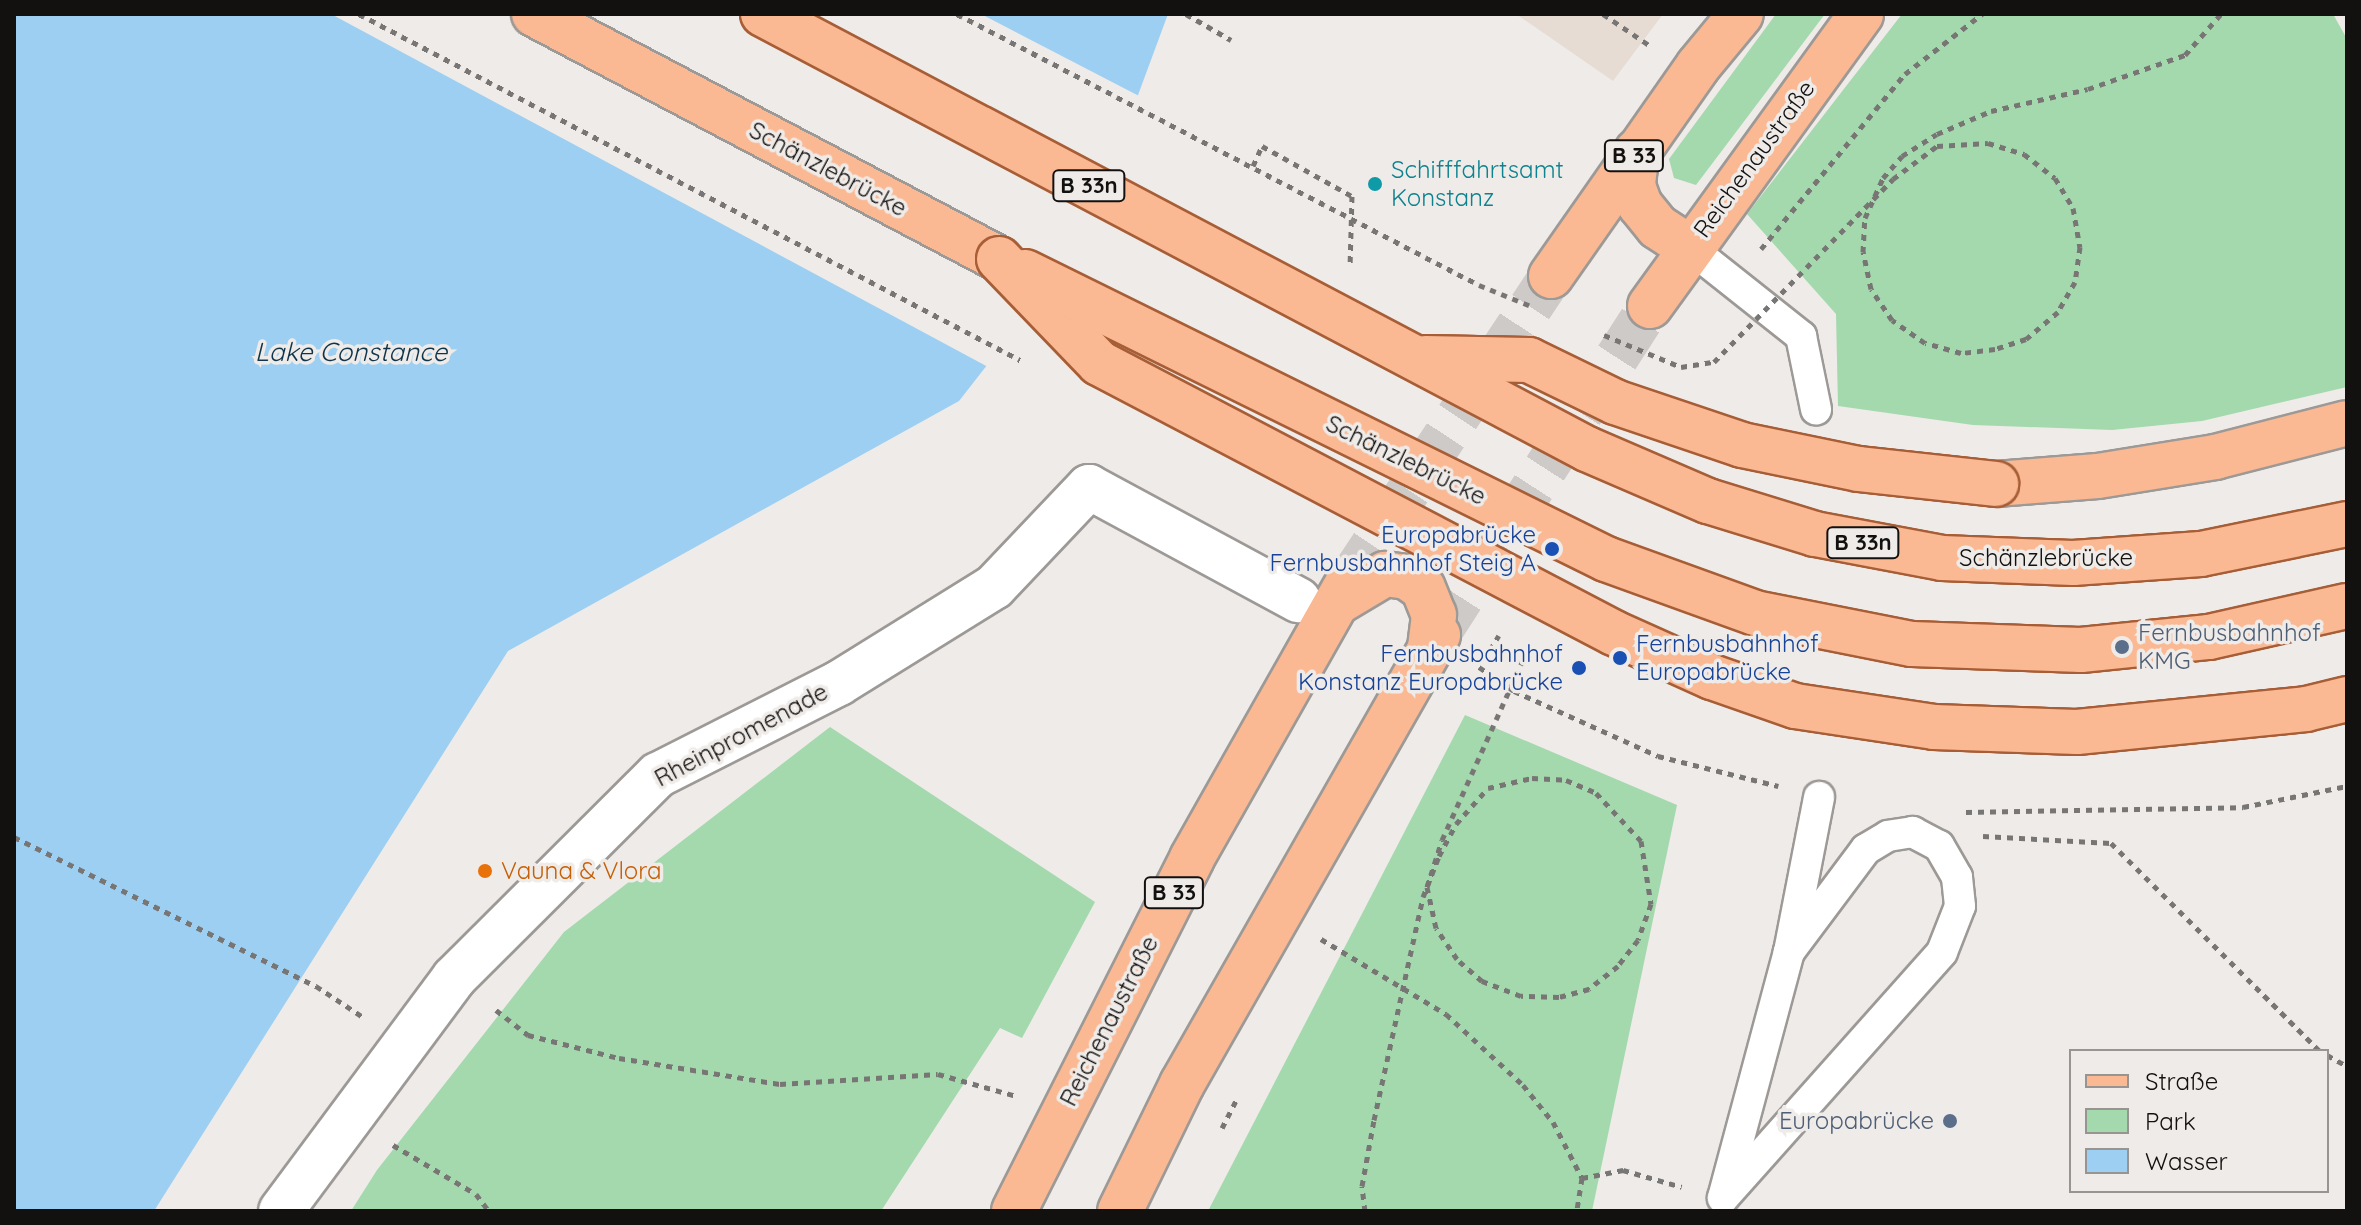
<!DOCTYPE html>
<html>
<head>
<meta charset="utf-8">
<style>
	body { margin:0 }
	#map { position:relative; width:2361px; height:1225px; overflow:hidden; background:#efebe8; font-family:Quicksand,sans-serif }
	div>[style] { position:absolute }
	.built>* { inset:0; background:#e6dcd4 }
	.green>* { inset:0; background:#a3d9ad }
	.water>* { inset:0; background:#9dcff2 }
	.pier>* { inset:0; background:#efebe8 }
	.primary-tunnel>* { height:44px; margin-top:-22px; transform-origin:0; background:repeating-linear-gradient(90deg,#cecac8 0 44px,transparent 0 66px) }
	.path>* { height:5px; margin-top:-2.5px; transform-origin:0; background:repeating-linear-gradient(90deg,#787674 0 6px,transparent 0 12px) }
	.roads { filter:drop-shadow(2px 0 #9c9996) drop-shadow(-2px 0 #9c9996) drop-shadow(0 2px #9c9996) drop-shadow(0 -2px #9c9996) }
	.lane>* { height:30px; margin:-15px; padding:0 15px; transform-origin:15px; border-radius:15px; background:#fff }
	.street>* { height:44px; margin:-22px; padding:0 22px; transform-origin:22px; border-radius:22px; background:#fff }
	.primary>* { height:44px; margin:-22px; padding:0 22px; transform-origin:22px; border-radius:22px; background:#fab893 }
	.path-bridge>* { height:5px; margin-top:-2.5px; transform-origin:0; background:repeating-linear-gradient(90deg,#787674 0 6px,transparent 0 12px) }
	.bridges { filter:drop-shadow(2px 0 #a75e36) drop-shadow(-2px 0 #a75e36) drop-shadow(0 2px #a75e36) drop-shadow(0 -2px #a75e36) }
	.primary-bridge>* { height:44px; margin:-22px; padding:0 22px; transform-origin:22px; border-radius:22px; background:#fab893 }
	.dots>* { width:22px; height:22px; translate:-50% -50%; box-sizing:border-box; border:4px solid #efebe8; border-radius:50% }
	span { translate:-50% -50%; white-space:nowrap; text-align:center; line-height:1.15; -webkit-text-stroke:7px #efebe8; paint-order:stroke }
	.shield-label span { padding:2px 6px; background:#efebe8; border:2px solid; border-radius:6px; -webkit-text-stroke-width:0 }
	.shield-label { font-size:22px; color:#121110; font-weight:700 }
	.street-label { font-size:24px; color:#121110 }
	.culture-label { font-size:24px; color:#0d838f }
	.left { translate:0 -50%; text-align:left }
	.transit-label { font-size:24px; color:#164399 }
	.right { translate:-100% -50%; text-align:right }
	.service-label { font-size:24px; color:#4e5e75 }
	.food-label { font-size:24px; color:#c56008 }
	.water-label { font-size:26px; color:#0f354d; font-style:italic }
	.frame { position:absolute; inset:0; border:16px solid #121110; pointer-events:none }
	.legend { position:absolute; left:2069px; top:1049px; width:260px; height:144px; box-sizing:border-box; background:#efebe8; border:2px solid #979492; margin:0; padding:10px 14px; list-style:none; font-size:24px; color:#121110 }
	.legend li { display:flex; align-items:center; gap:16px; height:40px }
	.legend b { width:40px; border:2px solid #979492 }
</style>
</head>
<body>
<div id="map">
	<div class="built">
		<i style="clip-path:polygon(1516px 14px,1663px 14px,1613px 81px)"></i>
	</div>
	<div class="green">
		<i style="clip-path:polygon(1776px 14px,1825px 14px,1696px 185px,1674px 178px,1669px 159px)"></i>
		<i style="clip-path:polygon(1902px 14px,2333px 14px,2347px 39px,2347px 387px,2202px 421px,2112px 430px,1973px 425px,1838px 406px,1836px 314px,1747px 214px)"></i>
		<i style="clip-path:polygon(1465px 715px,1677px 805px,1592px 1211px,1208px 1211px)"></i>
		<i style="clip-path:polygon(830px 727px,1095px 902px,1022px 1038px,1000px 1028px,881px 1211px,351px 1211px,377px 1170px,564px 932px)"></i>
	</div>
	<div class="water">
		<i style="clip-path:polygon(14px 14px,1168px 14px,1084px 241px,959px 401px,508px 651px,154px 1211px,14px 1211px)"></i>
	</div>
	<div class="pier">
		<i style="clip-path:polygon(331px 14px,981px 14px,1141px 97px,1087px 243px,990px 368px)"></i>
	</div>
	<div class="primary-tunnel">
		<i style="left:1348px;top:582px;width:367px;rotate:-56.4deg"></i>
		<i style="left:1438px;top:635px;width:391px;rotate:-57.2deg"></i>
	</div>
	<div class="path">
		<i style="left:1186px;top:14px;width:52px;rotate:30deg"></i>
		<i style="left:1603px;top:14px;width:59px;rotate:34deg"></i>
		<i style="left:1988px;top:143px;width:38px;rotate:17deg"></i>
		<i style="left:2024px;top:154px;width:39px;rotate:38deg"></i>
		<i style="left:2055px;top:178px;width:35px;rotate:59deg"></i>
		<i style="left:2073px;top:208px;width:40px;rotate:80deg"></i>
		<i style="left:2080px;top:247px;width:35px;rotate:98deg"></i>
		<i style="left:2075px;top:282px;width:34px;rotate:120deg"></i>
		<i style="left:2058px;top:312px;width:42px;rotate:139.8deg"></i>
		<i style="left:2026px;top:339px;width:33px;rotate:162deg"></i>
		<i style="left:1995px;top:349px;width:34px;rotate:173deg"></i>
		<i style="left:1961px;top:353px;width:37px;rotate:-164deg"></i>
		<i style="left:1925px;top:343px;width:40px;rotate:-145.1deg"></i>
		<i style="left:1892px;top:320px;width:37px;rotate:-124deg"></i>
		<i style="left:1871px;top:289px;width:38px;rotate:-102deg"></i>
		<i style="left:1863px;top:252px;width:34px;rotate:-87deg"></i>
		<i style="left:1865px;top:218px;width:44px;rotate:-65.8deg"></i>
		<i style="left:1883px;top:178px;width:29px;rotate:-49deg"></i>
		<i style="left:1902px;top:156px;width:41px;rotate:-32.2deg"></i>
		<i style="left:1937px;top:134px;width:59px;rotate:-23.1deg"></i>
		<i style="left:1991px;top:111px;width:99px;rotate:-12.8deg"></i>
		<i style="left:2088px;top:89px;width:103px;rotate:-19.3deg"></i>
		<i style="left:2185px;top:55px;width:55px;rotate:-48.7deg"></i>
		<i style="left:1253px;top:166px;width:22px;rotate:-66deg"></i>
		<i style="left:1262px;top:146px;width:103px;rotate:29.1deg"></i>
		<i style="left:1352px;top:196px;width:70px;rotate:91.6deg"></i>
		<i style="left:1761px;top:249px;width:227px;rotate:-50.6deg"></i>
		<i style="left:1905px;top:74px;width:98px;rotate:-37.9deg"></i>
		<i style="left:1490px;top:650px;width:17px;rotate:-59deg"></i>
		<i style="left:1479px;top:667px;width:42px;rotate:34.4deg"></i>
		<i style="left:1514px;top:691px;width:158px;rotate:24.3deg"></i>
		<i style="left:1658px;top:756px;width:124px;rotate:14deg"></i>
		<i style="left:1966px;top:812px;width:277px;rotate:-1deg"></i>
		<i style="left:2243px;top:807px;width:106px;rotate:-11.4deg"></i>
		<i style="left:1983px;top:836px;width:128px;rotate:3.1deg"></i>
		<i style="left:2111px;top:843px;width:295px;rotate:44.9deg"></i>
		<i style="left:14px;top:837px;width:337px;rotate:26.3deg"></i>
		<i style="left:316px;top:986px;width:56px;rotate:33.4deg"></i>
		<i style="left:1321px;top:939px;width:146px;rotate:31deg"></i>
		<i style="left:1446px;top:1014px;width:105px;rotate:42.7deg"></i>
		<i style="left:1523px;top:1085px;width:48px;rotate:51deg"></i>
		<i style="left:1553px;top:1122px;width:63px;rotate:62.6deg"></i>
		<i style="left:1582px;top:1178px;width:33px;rotate:99deg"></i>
		<i style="left:496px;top:1010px;width:41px;rotate:38deg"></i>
		<i style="left:528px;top:1035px;width:94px;rotate:14.2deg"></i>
		<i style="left:619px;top:1058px;width:163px;rotate:9.2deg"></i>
		<i style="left:780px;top:1084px;width:158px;rotate:-3.6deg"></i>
		<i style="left:938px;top:1074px;width:82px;rotate:15.6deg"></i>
		<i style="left:2327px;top:1055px;width:23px;rotate:29deg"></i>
		<i style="left:1222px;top:1128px;width:35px;rotate:-63deg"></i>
		<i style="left:393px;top:1145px;width:96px;rotate:30.6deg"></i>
		<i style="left:476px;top:1194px;width:21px;rotate:53deg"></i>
		<i style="left:1582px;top:1178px;width:42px;rotate:-11deg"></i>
		<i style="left:1623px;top:1170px;width:61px;rotate:16.1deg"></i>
		<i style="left:1365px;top:1211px;width:25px;rotate:-97deg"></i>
		<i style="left:1362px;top:1186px;width:67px;rotate:-79.7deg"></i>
	</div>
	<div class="roads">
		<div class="lane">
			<i style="left:1690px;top:248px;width:142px;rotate:38.4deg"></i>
			<i style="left:1801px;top:336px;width:75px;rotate:78.4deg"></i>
			<i style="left:1723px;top:1198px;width:329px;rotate:-48.3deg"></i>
			<i style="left:1942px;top:952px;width:49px;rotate:-68.6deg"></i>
			<i style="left:1960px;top:906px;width:29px;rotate:-96deg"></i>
			<i style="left:1957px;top:877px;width:36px;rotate:-120deg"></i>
			<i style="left:1939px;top:846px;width:30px;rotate:-152deg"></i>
			<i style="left:1913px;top:832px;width:25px;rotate:171deg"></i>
			<i style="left:1888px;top:836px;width:26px;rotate:149deg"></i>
			<i style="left:1866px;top:849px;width:129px;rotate:126.8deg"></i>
			<i style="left:1723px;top:1198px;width:255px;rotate:-75deg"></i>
			<i style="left:1789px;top:952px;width:158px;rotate:-79deg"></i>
		</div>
		<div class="street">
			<i style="left:281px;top:1211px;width:290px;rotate:-53.4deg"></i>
			<i style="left:454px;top:978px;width:288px;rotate:-44.9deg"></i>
			<i style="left:658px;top:775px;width:203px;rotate:-26.9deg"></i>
			<i style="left:839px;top:683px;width:182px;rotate:-31.8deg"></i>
			<i style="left:994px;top:587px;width:138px;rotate:-46.5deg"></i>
			<i style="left:1089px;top:487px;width:238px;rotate:28.4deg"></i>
		</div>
		<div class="primary">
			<i style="left:534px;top:14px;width:526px;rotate:27.78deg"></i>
			<i style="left:1637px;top:151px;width:35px;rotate:97deg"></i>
			<i style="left:1633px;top:186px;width:20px;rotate:70deg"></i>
			<i style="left:1640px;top:205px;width:28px;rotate:51deg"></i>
			<i style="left:1658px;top:227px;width:38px;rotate:33deg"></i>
			<i style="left:1551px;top:276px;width:256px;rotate:-55deg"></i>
			<i style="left:1698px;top:66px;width:67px;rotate:-50.4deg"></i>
			<i style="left:1650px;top:306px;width:360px;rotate:-54.1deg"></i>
			<i style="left:1996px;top:484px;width:102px;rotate:-4.5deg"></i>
			<i style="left:2098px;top:476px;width:119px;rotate:-9.2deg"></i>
			<i style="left:2215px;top:457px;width:136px;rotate:-14.4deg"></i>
			<i style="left:1338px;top:602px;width:55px;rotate:-30.8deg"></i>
			<i style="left:1385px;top:574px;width:22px;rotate:8deg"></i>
			<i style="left:1407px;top:577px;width:19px;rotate:35deg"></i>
			<i style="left:1423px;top:588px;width:29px;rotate:68deg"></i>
			<i style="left:1434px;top:615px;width:34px;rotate:97deg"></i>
			<i style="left:1014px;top:1211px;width:395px;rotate:-63.2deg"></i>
			<i style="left:1192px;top:858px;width:317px;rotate:-60.5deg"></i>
			<i style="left:1120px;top:1211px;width:141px;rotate:-64deg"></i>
			<i style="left:1182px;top:1084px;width:517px;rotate:-60.31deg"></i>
		</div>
	</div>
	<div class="path-bridge">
		<i style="left:359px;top:14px;width:746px;rotate:27.63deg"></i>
		<i style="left:957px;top:14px;width:588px;rotate:27.44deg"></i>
		<i style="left:1479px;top:285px;width:56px;rotate:22deg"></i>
		<i style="left:1604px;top:335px;width:83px;rotate:22.6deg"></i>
		<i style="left:1681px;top:367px;width:33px;rotate:-9deg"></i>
		<i style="left:1714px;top:362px;width:256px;rotate:-45.6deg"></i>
		<i style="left:1893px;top:179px;width:55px;rotate:-36.9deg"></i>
		<i style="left:1937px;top:146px;width:51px;rotate:-3.4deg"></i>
		<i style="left:1374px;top:1120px;width:228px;rotate:-77.6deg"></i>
		<i style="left:1423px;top:897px;width:44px;rotate:-68.7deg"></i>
		<i style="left:1439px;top:856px;width:36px;rotate:-62deg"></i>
		<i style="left:1456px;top:824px;width:48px;rotate:-48.4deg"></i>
		<i style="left:1488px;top:788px;width:45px;rotate:-12.8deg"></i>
		<i style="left:1532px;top:778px;width:34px;rotate:3deg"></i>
		<i style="left:1566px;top:780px;width:33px;rotate:23deg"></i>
		<i style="left:1596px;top:793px;width:66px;rotate:46.8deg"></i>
		<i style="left:1641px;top:841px;width:64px;rotate:81deg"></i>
		<i style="left:1651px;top:904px;width:38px;rotate:110deg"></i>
		<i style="left:1638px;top:940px;width:33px;rotate:128deg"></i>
		<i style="left:1618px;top:966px;width:37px;rotate:142deg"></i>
		<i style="left:1589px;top:989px;width:31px;rotate:165deg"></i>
		<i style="left:1559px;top:997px;width:38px;rotate:-178deg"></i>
		<i style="left:1521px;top:996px;width:42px;rotate:-159deg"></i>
		<i style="left:1482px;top:981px;width:33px;rotate:-139deg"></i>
		<i style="left:1457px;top:959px;width:37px;rotate:-124deg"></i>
		<i style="left:1436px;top:928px;width:42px;rotate:-102.4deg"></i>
		<i style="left:1427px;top:887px;width:49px;rotate:-72.3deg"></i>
		<i style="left:1442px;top:840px;width:215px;rotate:-65.8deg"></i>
	</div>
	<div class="bridges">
		<div class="primary-bridge">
			<i style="left:763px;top:14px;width:932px;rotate:27.83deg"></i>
			<i style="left:1587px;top:449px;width:132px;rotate:23.3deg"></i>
			<i style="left:1708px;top:501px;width:112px;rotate:17.1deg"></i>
			<i style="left:1815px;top:534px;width:129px;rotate:10.7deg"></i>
			<i style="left:1942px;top:558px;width:131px;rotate:2.2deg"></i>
			<i style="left:2073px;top:563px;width:128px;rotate:-4deg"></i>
			<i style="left:2201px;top:554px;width:149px;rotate:-11.6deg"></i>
			<i style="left:999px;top:259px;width:144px;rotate:46.1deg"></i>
			<i style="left:1099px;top:363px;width:581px;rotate:27.67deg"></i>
			<i style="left:1614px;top:633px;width:107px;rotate:24.2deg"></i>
			<i style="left:1712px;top:677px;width:88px;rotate:19.3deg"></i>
			<i style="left:1795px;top:706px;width:141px;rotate:8.6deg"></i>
			<i style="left:1934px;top:727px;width:143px;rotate:2deg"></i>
			<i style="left:2077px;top:732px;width:230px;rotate:-5.7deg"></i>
			<i style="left:2306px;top:709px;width:42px;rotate:-13.7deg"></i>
			<i style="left:1025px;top:272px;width:648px;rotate:26.29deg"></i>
			<i style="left:1606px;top:559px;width:158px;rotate:19.9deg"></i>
			<i style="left:1755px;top:613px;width:160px;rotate:11.2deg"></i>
			<i style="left:1912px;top:644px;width:169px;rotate:2deg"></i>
			<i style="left:2081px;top:650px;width:129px;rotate:-5.8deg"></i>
			<i style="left:2209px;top:637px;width:141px;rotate:-12.7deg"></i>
			<i style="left:1425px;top:358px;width:104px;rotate:1.1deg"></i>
			<i style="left:1529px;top:360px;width:96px;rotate:26deg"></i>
			<i style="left:1615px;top:402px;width:134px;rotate:18.7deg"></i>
			<i style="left:1742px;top:445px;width:119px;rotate:11.6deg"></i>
			<i style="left:1859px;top:469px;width:138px;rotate:6.2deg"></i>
		</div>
	</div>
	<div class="dots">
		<i style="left:1375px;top:184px;background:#0f9aa8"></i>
		<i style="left:1552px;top:549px;background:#1a4fb4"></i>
		<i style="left:2122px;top:647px;background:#5c6f8a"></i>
		<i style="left:1620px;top:658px;background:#1a4fb4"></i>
		<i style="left:1579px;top:668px;background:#1a4fb4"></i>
		<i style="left:485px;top:871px;background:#e8710a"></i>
		<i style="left:1950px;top:1121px;background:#5c6f8a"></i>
	</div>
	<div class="shield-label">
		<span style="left:1634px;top:156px">B 33</span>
		<span style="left:1089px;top:186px">B 33n</span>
		<span style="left:1863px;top:543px">B 33n</span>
		<span style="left:1174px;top:893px">B 33</span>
	</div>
	<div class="street-label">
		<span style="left:1754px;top:159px;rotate:-54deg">Reichenaustraße</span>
		<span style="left:828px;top:169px;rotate:28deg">Schänzlebrücke</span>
		<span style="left:1406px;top:460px;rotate:26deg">Schänzlebrücke</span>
		<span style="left:2046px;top:558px">Schänzlebrücke</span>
		<span style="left:741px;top:735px;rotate:-28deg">Rheinpromenade</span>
		<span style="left:1109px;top:1021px;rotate:-63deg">Reichenaustraße</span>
	</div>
	<div class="culture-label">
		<span class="left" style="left:1391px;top:184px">Schifffahrtsamt<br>Konstanz</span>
	</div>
	<div class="transit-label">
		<span class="right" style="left:1536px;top:549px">Europabrücke<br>Fernbusbahnhof Steig A</span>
		<span class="left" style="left:1636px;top:658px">Fernbusbahnhof<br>Europabrücke</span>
		<span class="right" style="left:1563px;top:668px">Fernbusbahnhof<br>Konstanz Europabrücke</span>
	</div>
	<div class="service-label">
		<span class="left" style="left:2138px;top:647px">Fernbusbahnhof<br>KMG</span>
		<span class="right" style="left:1934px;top:1121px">Europabrücke</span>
	</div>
	<div class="food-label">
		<span class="left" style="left:501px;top:871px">Vauna &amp; Vlora</span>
	</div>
	<div class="water-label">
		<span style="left:351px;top:352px">Lake Constance</span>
	</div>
	<div class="frame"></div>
	<ul class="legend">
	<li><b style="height:10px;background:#fab893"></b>Straße</li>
	<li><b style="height:22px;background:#a3d9ad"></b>Park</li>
	<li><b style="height:22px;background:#9dcff2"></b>Wasser</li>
	</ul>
</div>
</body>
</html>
